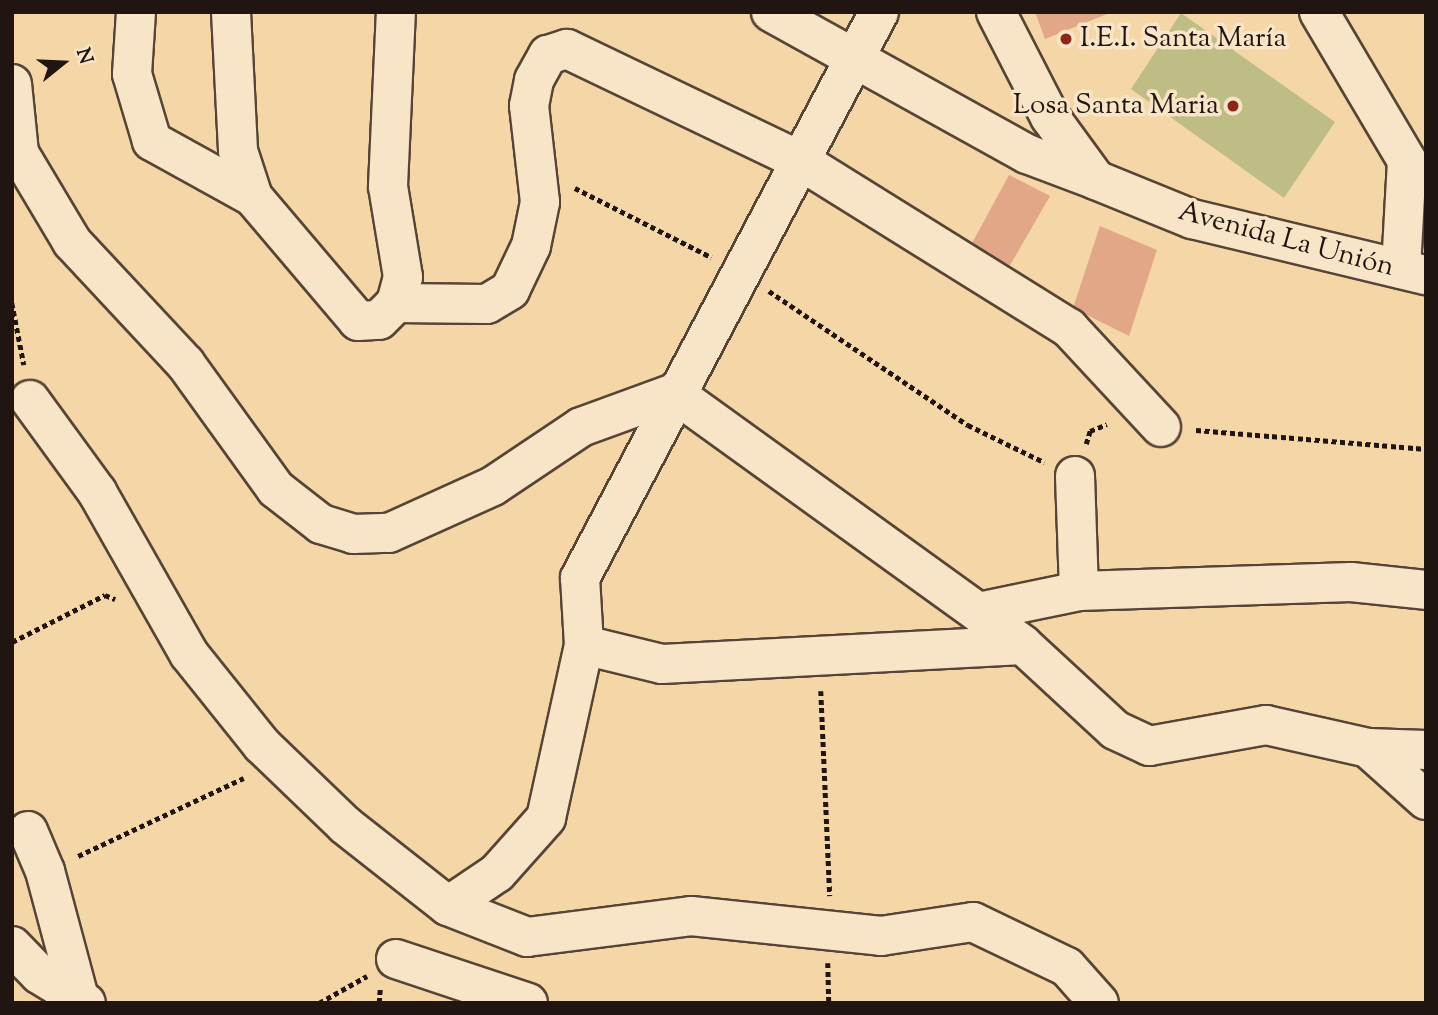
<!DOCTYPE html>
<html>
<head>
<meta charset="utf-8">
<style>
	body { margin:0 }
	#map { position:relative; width:1438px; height:1015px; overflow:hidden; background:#f4d6a7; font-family:"Sorts Mill Goudy",serif }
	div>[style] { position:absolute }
	.green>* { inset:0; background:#bebd85 }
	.building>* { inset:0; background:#e2a787 }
	.path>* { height:4.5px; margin-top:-2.25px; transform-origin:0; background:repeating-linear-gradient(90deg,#211511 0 5px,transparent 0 8.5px) }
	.roads { filter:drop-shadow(2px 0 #564536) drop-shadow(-2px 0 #564536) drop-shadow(0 2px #564536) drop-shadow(0 -2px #564536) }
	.minor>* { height:38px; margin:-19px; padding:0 19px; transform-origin:19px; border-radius:19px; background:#f8e4c6 }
	.secondary>* { height:38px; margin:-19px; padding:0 19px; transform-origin:19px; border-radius:19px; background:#f8e4c6 }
	.dots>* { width:19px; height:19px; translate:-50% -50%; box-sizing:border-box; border:4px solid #f8e4c6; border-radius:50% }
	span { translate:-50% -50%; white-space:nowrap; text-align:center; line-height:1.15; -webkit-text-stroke:7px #f8e4c6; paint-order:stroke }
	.poi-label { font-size:28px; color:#211511 }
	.left { translate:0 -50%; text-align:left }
	.right { translate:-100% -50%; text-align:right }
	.street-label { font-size:28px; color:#211511 }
	.frame { position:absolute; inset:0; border:14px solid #211511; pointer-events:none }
	.north { position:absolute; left:28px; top:28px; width:70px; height:70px; -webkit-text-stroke:5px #f8e4c6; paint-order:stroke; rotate:72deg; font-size:19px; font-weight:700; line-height:28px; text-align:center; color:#211511 }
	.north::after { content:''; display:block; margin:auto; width:24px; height:32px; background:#211511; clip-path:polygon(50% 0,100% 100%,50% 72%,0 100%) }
</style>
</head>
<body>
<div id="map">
	<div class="green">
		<i style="clip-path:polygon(1181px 13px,1335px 122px,1284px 198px,1131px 89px)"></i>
	</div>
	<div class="building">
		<i style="clip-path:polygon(1035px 12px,1112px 12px,1045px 39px)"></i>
		<i style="clip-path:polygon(1009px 175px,1050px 196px,1009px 267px,971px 245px)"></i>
		<i style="clip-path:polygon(1100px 226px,1157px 250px,1129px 336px,1073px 308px)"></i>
	</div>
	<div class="path">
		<i style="left:575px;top:188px;width:153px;rotate:26.9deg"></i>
		<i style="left:769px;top:291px;width:240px;rotate:34deg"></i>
		<i style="left:968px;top:425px;width:85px;rotate:26deg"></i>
		<i style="left:12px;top:303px;width:63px;rotate:79deg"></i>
		<i style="left:1196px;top:430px;width:231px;rotate:4.7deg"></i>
		<i style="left:1086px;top:444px;width:14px;rotate:-73deg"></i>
		<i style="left:1090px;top:431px;width:18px;rotate:-22deg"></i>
		<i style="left:12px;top:642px;width:104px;rotate:-26.8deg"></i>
		<i style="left:105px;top:595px;width:11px;rotate:22deg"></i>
		<i style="left:821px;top:691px;width:205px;rotate:87.5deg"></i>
		<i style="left:78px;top:856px;width:183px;rotate:-25.2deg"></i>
		<i style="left:828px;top:963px;width:40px;rotate:88.6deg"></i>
		<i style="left:319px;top:1003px;width:55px;rotate:-29.4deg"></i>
		<i style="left:379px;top:1003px;width:14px;rotate:-86deg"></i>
	</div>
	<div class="roads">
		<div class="minor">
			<i style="left:136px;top:12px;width:62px;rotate:93.7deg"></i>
			<i style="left:132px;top:74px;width:70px;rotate:73.4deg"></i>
			<i style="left:152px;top:141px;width:115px;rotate:29deg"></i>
			<i style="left:231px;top:12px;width:139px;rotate:87.1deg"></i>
			<i style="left:238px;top:151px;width:48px;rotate:71.9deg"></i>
			<i style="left:253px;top:197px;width:162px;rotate:49.7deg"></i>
			<i style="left:358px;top:321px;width:21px;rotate:-3deg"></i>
			<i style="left:379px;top:320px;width:24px;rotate:-45deg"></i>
			<i style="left:396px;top:303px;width:27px;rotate:-75deg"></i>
			<i style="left:403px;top:277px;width:92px;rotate:-99.4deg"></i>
			<i style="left:388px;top:186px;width:174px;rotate:-87.4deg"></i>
			<i style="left:771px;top:12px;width:293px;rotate:29deg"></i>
			<i style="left:1027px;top:154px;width:74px;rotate:20.6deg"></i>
			<i style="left:1319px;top:12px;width:173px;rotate:59.4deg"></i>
			<i style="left:1407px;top:161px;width:108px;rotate:93.2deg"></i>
			<i style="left:12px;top:84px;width:69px;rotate:84.2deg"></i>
			<i style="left:19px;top:153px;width:104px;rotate:59.2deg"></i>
			<i style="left:72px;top:242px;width:166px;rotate:47deg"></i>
			<i style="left:185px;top:363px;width:155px;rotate:54.2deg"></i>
			<i style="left:276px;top:489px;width:57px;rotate:37.9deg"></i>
			<i style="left:321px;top:524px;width:34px;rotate:17deg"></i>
			<i style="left:353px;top:534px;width:36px;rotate:-2deg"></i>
			<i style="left:389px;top:533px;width:114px;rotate:-24.3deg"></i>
			<i style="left:493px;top:486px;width:106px;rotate:-33.8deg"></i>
			<i style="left:581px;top:427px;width:99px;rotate:-20.1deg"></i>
			<i style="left:674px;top:393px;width:430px;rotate:35.8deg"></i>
			<i style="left:1023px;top:645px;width:125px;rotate:42.7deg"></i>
			<i style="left:1115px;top:730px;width:38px;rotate:25deg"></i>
			<i style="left:1149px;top:746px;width:119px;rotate:-10.2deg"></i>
			<i style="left:1266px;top:725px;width:105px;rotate:12.7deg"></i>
			<i style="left:1368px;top:748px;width:78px;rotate:41.9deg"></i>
			<i style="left:396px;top:303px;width:91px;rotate:0.6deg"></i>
			<i style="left:487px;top:304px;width:27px;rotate:-31deg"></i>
			<i style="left:510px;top:290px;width:49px;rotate:-64.5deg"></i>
			<i style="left:531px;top:246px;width:45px;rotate:-78.4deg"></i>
			<i style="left:540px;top:202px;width:97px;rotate:-96.5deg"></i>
			<i style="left:529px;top:106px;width:26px;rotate:-79deg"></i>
			<i style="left:534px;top:80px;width:29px;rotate:-61deg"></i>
			<i style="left:548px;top:55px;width:20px;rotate:-18deg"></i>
			<i style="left:567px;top:49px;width:257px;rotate:25.6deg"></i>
			<i style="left:799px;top:160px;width:318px;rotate:31.9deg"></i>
			<i style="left:1069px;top:328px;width:135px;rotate:47.1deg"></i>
			<i style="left:30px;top:400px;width:114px;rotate:53.9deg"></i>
			<i style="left:97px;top:492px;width:186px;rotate:60.4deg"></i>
			<i style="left:189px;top:654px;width:117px;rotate:51.3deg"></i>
			<i style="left:262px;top:745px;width:115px;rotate:43.9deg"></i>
			<i style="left:345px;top:825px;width:131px;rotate:38.2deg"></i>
			<i style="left:448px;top:906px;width:85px;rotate:21.4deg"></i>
			<i style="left:527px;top:937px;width:165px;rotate:-7.3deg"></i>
			<i style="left:691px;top:916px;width:191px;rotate:6deg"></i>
			<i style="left:881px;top:936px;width:93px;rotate:-8.7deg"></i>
			<i style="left:973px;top:922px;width:104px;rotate:25.6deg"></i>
			<i style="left:1067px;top:967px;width:48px;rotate:48.4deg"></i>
			<i style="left:1075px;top:476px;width:115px;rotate:88deg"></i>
			<i style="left:978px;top:612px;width:103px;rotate:-11.7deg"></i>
			<i style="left:1079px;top:591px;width:272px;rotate:-1.9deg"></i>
			<i style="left:1351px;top:582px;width:75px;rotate:6.1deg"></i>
			<i style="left:584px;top:645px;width:80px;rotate:13.7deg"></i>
			<i style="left:662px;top:664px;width:361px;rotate:-3deg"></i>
			<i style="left:1368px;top:748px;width:58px;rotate:2deg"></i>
			<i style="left:28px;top:831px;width:43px;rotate:67deg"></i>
			<i style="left:45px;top:871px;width:131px;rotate:75deg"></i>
			<i style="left:448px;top:906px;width:59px;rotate:-34deg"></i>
			<i style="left:497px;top:873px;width:74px;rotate:-48.3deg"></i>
			<i style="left:546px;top:818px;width:177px;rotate:-77.6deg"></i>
			<i style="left:584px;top:645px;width:67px;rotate:-93.4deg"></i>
			<i style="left:580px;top:578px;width:640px;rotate:-62.15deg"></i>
			<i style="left:12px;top:946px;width:39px;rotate:46deg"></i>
			<i style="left:39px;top:974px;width:55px;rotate:31.7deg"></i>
			<i style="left:396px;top:959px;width:139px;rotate:18.4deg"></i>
		</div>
		<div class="secondary">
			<i style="left:996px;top:12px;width:118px;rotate:62.8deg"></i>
			<i style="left:1050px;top:117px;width:78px;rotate:53.9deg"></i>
			<i style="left:1096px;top:180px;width:104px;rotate:22.1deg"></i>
			<i style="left:1192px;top:219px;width:241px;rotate:13.5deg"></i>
		</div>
	</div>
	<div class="dots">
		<i style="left:1066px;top:39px;background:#8f2418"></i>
		<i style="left:1233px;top:106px;background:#8f2418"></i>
	</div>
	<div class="poi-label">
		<span class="left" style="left:1080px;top:39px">I.E.I. Santa María</span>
		<span class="right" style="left:1219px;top:106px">Losa Santa Maria</span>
	</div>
	<div class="street-label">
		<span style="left:1286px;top:240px;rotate:15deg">Avenida La Unión</span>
	</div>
	<div class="frame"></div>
	<div class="north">N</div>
</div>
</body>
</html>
